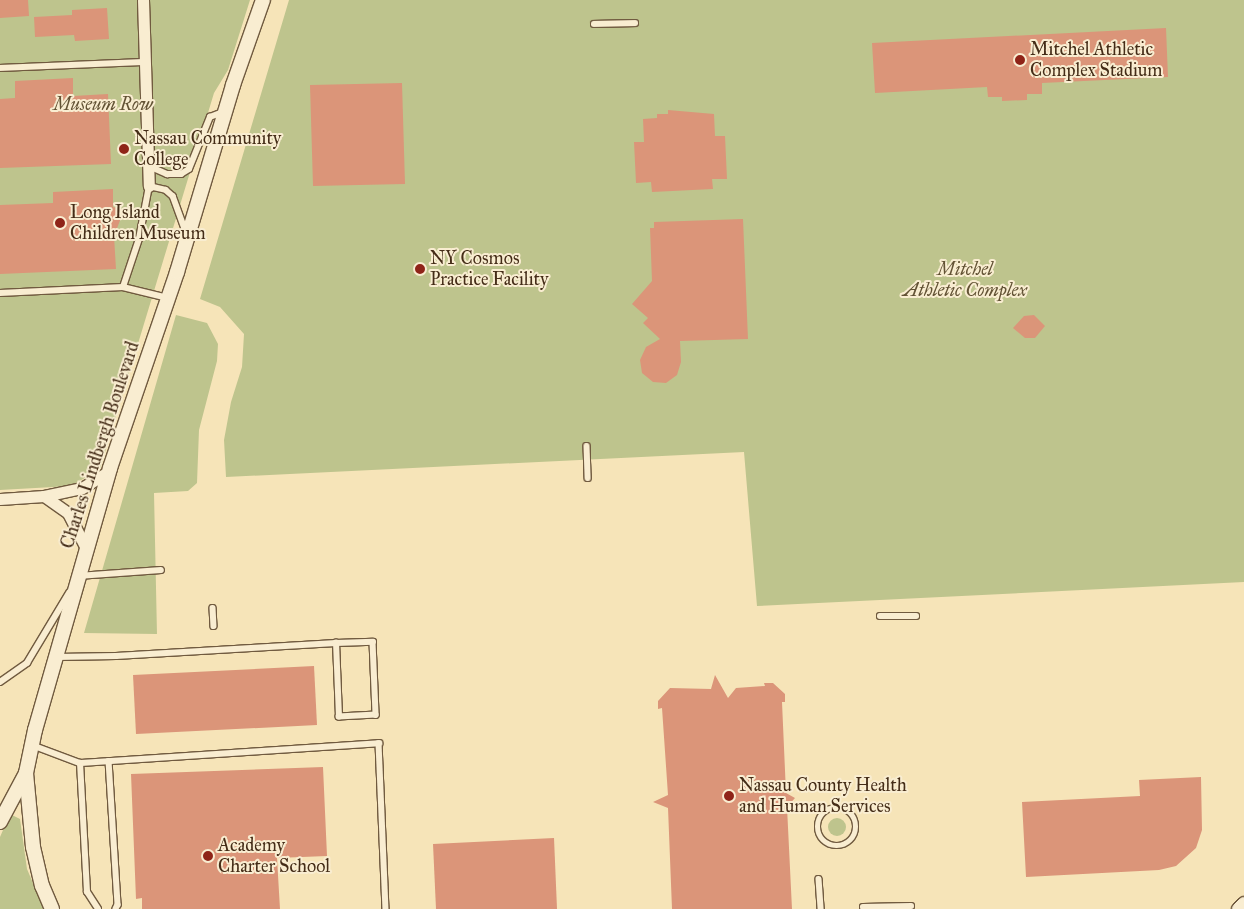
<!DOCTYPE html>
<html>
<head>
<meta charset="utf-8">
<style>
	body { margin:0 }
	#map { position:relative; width:1244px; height:909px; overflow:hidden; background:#f6e4b8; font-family:"IM FELL Great Primer",serif }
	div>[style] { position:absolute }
	.green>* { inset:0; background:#bec48d }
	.round { border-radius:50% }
	.building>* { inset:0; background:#db9579 }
	.roads { filter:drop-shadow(1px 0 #705a3f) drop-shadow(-1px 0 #705a3f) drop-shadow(0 1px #705a3f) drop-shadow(0 -1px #705a3f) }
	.service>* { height:5.5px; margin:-2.75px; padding:0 2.75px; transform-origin:2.75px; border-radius:2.75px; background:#f9edd1 }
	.service>.ring { margin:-2.75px; padding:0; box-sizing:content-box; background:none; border:5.5px solid #f9edd1; border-radius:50% }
	.minor>* { height:11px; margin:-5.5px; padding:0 5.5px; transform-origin:5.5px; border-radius:5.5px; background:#f9edd1 }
	.tertiary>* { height:14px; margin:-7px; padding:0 7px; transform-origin:7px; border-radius:7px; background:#f9edd1 }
	.dots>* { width:14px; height:14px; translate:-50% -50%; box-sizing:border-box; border:2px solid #f9edd1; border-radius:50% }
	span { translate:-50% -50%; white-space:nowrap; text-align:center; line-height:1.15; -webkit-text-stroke:4px #f9edd1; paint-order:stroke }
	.poi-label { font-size:18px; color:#442c17 }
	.left { translate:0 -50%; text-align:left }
	.park-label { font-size:18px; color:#625234; font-style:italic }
	.street-label { font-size:18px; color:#442c17 }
</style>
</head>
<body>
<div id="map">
	<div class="green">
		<i style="clip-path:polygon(0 0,250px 0,228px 70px,214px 93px,100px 469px,71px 486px,0 490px)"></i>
		<i style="clip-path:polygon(289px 0,1244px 0,1244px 582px,757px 606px,744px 452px,226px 477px,224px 440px,231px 402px,242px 367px,244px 334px,220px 307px,200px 299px)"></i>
		<i style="clip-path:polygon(176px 315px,207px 323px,218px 344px,217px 361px,199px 430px,197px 483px,188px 491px,154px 493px,157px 634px,84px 633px)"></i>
		<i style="clip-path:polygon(10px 814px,20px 819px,27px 869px,44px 909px,0 909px,0 837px)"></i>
		<i class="round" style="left:828px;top:818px;width:18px;height:18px"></i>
	</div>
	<div class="building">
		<i style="clip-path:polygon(0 0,28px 0,29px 16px,0 18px)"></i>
		<i style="clip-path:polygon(107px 8px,109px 39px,75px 41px,74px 35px,35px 37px,34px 17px,72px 15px,72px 10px)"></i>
		<i style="clip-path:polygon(1166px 28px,1168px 77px,1042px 83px,1042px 94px,1027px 94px,1027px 100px,1002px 101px,1002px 97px,988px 97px,987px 87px,875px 93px,872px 43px)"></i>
		<i style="clip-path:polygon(73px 78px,73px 96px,108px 94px,111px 164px,0 168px,0 99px,15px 98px,15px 81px)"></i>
		<i style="clip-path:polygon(402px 83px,405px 184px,313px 186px,310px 85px)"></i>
		<i style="clip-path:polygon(668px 110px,714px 114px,715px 136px,725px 136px,727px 179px,712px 179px,713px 189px,652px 192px,651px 182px,636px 183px,634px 142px,644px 142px,643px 119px,657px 118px,657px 114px,668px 114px)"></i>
		<i style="clip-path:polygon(113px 189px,113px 207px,124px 210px,114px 236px,116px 269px,0 274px,0 205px,53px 203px,53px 192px)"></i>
		<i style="clip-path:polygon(743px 219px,748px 339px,680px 341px,681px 362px,677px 375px,666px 383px,653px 382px,642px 373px,640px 360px,646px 347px,660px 339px,643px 323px,648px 318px,632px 304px,652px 281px,650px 228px,654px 228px,654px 222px)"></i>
		<i style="clip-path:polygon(1034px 315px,1045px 326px,1035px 338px,1025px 338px,1013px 328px,1024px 316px)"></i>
		<i style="clip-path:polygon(314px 666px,317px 725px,136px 734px,133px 675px)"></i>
		<i style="clip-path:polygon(715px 675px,728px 698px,736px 688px,765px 686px,764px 683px,773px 683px,785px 694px,785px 702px,782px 702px,786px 793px,795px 798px,787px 807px,792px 909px,672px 909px,668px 808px,653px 802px,668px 795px,662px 708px,658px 709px,658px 701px,670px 688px,711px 689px)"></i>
		<i style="clip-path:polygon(323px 767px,327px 856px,277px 858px,280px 909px,142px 909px,142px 898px,136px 899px,131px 774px)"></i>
		<i style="clip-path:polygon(1201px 777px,1202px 830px,1196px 848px,1176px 866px,1159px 870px,1026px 877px,1022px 802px,1140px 796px,1139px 780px)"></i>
		<i style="clip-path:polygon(554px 838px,557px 909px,436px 909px,433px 844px)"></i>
	</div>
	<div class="roads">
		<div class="service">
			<i style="left:594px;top:24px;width:41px;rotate:-1.4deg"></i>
			<i style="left:0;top:68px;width:146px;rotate:-2.4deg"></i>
			<i style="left:149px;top:166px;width:20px;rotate:24deg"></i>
			<i style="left:167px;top:174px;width:14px"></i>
			<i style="left:181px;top:174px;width:9px;rotate:-32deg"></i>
			<i style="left:189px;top:169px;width:56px;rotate:-68deg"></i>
			<i style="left:210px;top:117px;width:14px;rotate:-21deg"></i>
			<i style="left:123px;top:287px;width:51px;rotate:-71.6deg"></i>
			<i style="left:139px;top:239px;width:54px;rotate:-79.3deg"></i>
			<i style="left:149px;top:186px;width:17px;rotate:13deg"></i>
			<i style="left:166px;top:190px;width:9px;rotate:41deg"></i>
			<i style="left:173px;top:196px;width:37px;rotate:70deg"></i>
			<i style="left:0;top:293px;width:123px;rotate:-2.8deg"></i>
			<i style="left:123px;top:287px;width:46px;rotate:13.7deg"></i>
			<i style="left:587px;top:446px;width:32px;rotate:88deg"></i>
			<i style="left:78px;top:576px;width:83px;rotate:-4.1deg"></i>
			<i style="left:213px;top:608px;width:18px;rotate:87deg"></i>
			<i style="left:880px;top:616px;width:36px"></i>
			<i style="left:56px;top:657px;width:60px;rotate:-1deg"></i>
			<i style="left:116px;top:656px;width:220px;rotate:-3.4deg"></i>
			<i style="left:336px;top:643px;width:37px;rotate:-2deg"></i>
			<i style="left:373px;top:642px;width:73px;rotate:87.6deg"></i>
			<i style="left:376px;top:715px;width:37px;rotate:177deg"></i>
			<i style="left:339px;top:717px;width:74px;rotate:-92.3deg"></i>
			<i style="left:0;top:682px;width:33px;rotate:-35deg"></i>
			<i style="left:27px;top:663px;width:82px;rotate:-59deg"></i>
			<i style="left:32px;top:745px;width:51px;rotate:20.6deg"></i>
			<i style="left:109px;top:761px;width:144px;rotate:86.4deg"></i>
			<i style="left:118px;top:905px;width:4px;rotate:117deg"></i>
			<i class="ring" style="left:818px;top:808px;width:32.5px;height:32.5px"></i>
			<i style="left:819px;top:879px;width:30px;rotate:86deg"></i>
			<i style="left:863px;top:907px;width:48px;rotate:-1.2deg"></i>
			<i style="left:98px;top:909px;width:20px;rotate:-123deg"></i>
			<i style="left:87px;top:892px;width:129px;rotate:-93.1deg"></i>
			<i style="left:80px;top:763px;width:300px;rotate:-3.8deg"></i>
			<i style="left:379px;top:743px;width:166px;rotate:87.6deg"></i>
		</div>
		<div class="minor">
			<i style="left:143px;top:0;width:186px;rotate:88.2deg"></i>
			<i style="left:44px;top:496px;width:29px;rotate:35deg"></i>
			<i style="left:68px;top:513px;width:38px;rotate:63deg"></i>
			<i style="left:0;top:499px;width:44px;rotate:-3.9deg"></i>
			<i style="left:44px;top:496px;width:39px;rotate:-12deg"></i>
			<i style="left:82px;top:488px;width:32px;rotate:-32deg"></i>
		</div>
		<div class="tertiary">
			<i style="left:0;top:822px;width:55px;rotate:-62deg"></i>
			<i style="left:52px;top:909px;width:25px;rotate:-113deg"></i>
			<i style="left:42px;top:886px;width:40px;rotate:-103deg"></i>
			<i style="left:33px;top:847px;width:74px;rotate:-95.4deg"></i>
			<i style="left:26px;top:773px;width:44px;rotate:-78.2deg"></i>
			<i style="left:35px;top:730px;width:273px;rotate:-74deg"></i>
			<i style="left:110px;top:468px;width:207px;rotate:-71.1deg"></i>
			<i style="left:177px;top:272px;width:195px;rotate:-73.3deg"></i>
			<i style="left:233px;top:85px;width:90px;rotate:-70.6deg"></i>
			<i style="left:1239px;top:909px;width:7px;rotate:-45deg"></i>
		</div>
	</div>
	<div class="dots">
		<i style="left:1020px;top:60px;background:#8f2418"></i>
		<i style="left:124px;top:149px;background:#8f2418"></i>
		<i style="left:60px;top:223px;background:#8f2418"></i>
		<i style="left:420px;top:269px;background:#8f2418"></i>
		<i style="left:729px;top:796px;background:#8f2418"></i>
		<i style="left:208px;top:856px;background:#8f2418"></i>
	</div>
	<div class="poi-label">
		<span class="left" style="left:1030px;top:60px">Mitchel Athletic<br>Complex Stadium</span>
		<span class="left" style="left:134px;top:149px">Nassau Community<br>College</span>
		<span class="left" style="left:70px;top:223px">Long Island<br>Children Museum</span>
		<span class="left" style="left:430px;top:269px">NY Cosmos<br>Practice Facility</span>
		<span class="left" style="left:739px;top:796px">Nassau County Health<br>and Human Services</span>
		<span class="left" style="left:218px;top:856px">Academy<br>Charter School</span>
	</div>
	<div class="park-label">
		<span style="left:103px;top:104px">Museum Row</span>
		<span style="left:965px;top:280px">Mitchel<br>Athletic Complex</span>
	</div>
	<div class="street-label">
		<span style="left:100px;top:445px;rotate:-72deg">Charles Lindbergh Boulevard</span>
	</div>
</div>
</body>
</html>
